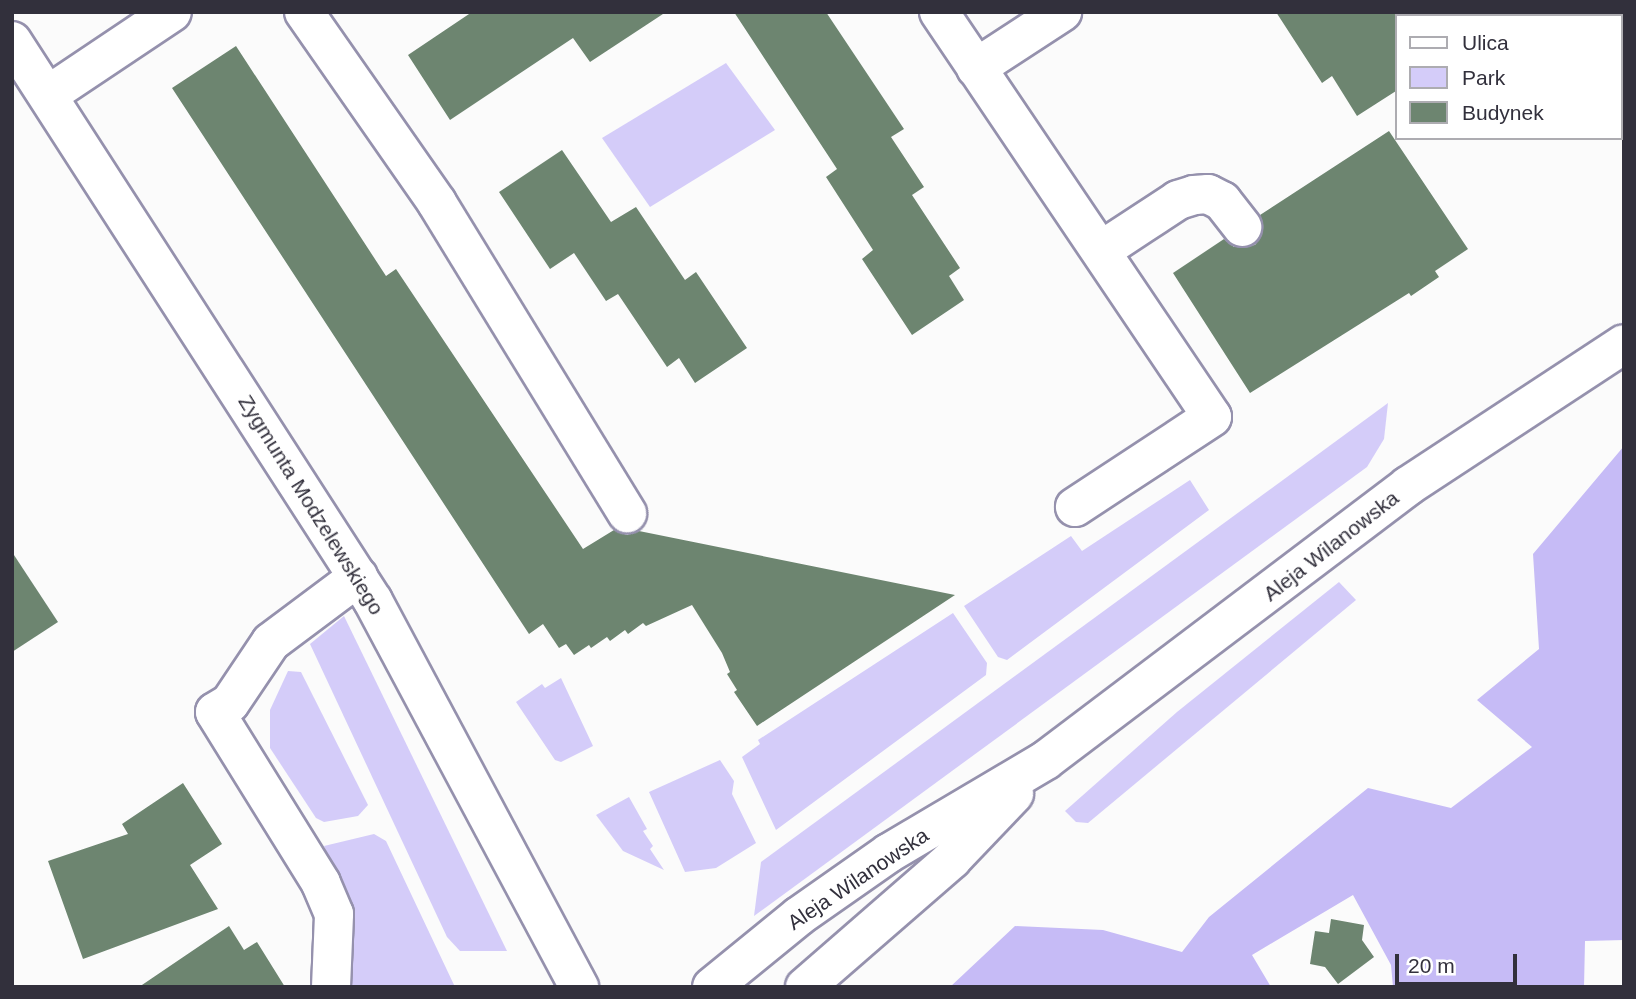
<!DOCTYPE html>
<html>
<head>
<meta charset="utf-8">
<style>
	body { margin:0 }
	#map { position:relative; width:1636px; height:999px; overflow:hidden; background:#fbfbfb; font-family:Helvetica,sans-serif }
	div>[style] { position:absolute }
	.green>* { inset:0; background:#d4ccf9 }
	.forest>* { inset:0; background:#c6bbf6 }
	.building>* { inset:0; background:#6d8570 }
	.roads { filter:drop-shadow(2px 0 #9591ad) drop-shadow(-2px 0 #9591ad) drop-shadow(0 2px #9591ad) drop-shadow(0 -2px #9591ad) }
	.minor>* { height:38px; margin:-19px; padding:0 19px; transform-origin:19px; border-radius:19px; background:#fff }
	.major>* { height:38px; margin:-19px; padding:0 19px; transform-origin:19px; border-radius:19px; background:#fff }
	span { translate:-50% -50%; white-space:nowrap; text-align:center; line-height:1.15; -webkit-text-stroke:5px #fff; paint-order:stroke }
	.street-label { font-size:21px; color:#32303c }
	.frame { position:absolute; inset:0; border:14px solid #32303c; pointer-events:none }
	.legend { position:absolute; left:1395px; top:14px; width:228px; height:126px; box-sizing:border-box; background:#fff; border:2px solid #adacb1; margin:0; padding:9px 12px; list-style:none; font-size:21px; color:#32303c }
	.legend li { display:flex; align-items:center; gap:14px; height:35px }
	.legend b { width:35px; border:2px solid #adacb1 }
	.scale { position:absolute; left:1395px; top:954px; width:122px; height:32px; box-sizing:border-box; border:4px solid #32303c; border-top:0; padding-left:9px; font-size:21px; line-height:24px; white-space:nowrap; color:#32303c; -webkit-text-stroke:5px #fff; paint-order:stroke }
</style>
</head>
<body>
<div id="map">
	<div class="green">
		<i style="clip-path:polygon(726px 63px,775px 130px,650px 207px,602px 138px)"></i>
		<i style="clip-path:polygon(1388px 403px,1384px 439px,1367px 467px,754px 916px,761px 862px)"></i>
		<i style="clip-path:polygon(1190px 480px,1209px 510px,1007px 660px,998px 657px,964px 606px,1071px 536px,1082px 551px)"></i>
		<i style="clip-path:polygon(1339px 582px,1356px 600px,1088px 823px,1076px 822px,1065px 811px,1177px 712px)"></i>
		<i style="clip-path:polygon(953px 613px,987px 663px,986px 675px,776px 830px,742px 757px,760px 744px,758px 740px)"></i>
		<i style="clip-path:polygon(344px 616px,507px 951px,460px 951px,447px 937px,310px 644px)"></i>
		<i style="clip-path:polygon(288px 671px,301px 672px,368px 805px,358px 816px,324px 822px,316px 818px,270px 748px,270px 710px)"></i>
		<i style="clip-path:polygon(561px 678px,593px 746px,561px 762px,555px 760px,516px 702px,542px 684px,545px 688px)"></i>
		<i style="clip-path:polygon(720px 760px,734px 781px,732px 794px,756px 843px,716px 868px,685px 872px,649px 792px)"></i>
		<i style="clip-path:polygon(629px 797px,647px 829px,643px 831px,653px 846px,650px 849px,664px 870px,623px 851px,596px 815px)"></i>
		<i style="clip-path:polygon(374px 834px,386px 841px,455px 987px,349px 987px,354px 929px,350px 910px,324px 846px)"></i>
	</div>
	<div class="forest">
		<i style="clip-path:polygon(1624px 446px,1624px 940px,1585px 941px,1584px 987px,1393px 987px,1391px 965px,1353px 895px,1252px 955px,1271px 987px,950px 987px,1015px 926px,1103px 930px,1182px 952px,1209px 917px,1368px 788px,1451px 808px,1532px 747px,1477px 700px,1539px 649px,1533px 554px)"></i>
	</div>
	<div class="building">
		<i style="clip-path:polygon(472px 12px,666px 12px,590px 62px,573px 38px,450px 120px,408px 55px)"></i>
		<i style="clip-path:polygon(734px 12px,826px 12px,904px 129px,891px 137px,924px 187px,912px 195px,960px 268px,949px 276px,964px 300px,912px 335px,862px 259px,873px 250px,826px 177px,837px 169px)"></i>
		<i style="clip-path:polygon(1276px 12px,1396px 12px,1396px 91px,1357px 116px,1332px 76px,1322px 83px)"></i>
		<i style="clip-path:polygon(236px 46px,386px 276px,396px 269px,583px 549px,614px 530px,627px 535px,639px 531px,955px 595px,757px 726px,734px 692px,737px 690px,727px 674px,730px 672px,722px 653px,692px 605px,646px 626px,643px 623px,628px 634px,625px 630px,610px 641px,607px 637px,591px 648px,589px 645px,574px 655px,566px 644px,559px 648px,543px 624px,529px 634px,172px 88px)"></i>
		<i style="clip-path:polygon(1389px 131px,1468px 249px,1435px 271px,1439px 277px,1411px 296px,1409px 293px,1250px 393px,1173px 273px,1224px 239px,1234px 247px,1255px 245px,1262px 235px,1260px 215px)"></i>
		<i style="clip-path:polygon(562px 150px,611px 222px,636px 207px,685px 280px,696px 272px,747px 348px,695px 383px,679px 358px,667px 367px,618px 294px,606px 301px,574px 253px,550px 269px,499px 192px)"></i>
		<i style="clip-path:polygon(12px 552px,58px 622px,12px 652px)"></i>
		<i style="clip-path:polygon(183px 783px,222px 844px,190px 865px,218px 909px,83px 959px,48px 861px,128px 834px,122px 824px)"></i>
		<i style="clip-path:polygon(1331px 919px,1364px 925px,1362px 940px,1374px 957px,1338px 984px,1325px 967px,1310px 964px,1315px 931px,1329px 933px)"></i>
		<i style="clip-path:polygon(229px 926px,244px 950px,257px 942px,285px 987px,139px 987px)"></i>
	</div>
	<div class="roads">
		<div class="minor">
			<i style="left:304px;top:12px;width:233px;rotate:55.1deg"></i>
			<i style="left:437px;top:203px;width:364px;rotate:58.5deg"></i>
			<i style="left:939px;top:12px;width:488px;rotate:56deg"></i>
			<i style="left:1212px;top:417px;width:164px;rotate:146.7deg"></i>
			<i style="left:12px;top:41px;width:666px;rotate:57.19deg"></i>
			<i style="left:373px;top:601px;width:438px;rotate:61.9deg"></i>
			<i style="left:976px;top:68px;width:103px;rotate:-33.1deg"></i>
			<i style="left:48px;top:95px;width:149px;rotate:-33.8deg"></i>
			<i style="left:1102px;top:250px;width:91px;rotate:-33.3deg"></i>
			<i style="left:1178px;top:200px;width:17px;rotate:-17deg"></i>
			<i style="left:1194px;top:195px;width:14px;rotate:-4deg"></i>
			<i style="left:1208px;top:194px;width:16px;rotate:27deg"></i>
			<i style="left:1222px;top:201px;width:33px;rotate:52deg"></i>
			<i style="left:331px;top:987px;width:73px;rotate:-87.6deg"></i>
			<i style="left:334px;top:914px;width:34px;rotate:-113deg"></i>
			<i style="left:321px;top:883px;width:201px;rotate:-121.8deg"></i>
			<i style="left:215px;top:712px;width:17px;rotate:-31deg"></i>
			<i style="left:230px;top:703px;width:73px;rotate:-56.1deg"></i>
			<i style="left:271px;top:642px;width:109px;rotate:-36.8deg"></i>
		</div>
		<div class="major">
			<i style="left:712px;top:987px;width:112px;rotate:-39.2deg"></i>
			<i style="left:799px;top:916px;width:110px;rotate:-35deg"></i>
			<i style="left:889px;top:853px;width:182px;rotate:-30.6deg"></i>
			<i style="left:1046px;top:760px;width:454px;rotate:-37.1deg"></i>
			<i style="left:1408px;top:486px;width:258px;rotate:-33.3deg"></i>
			<i style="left:805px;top:987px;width:195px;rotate:-41deg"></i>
			<i style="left:952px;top:859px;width:90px;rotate:-46.4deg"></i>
		</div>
	</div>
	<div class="street-label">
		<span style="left:311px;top:505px;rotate:58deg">Zygmunta Modzelewskiego</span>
		<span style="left:1331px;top:546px;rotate:-38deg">Aleja Wilanowska</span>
		<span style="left:858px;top:879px;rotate:-34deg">Aleja Wilanowska</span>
	</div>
	<div class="frame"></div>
	<ul class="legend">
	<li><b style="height:9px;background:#fff"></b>Ulica</li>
	<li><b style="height:19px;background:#d4ccf9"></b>Park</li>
	<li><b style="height:19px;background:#6d8570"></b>Budynek</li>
	</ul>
	<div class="scale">20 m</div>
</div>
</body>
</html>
